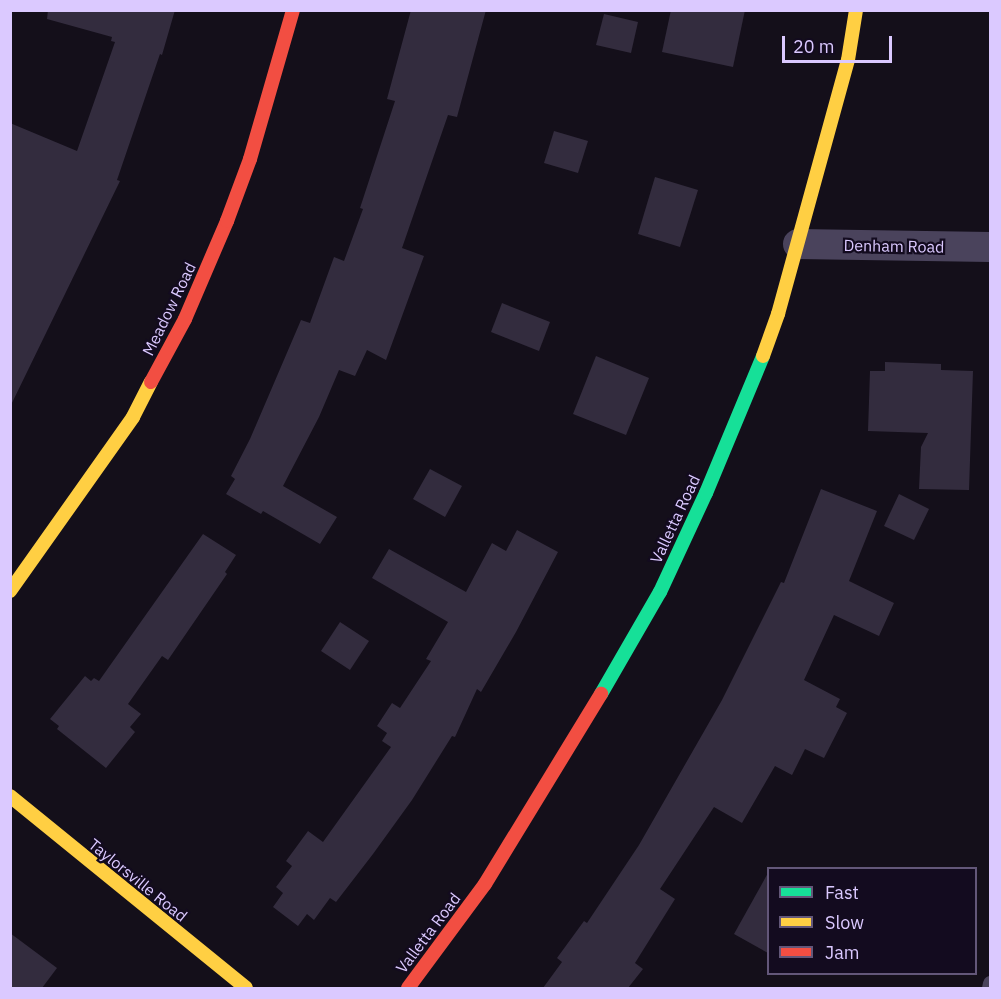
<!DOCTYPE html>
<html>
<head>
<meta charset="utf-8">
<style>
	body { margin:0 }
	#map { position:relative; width:1001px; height:999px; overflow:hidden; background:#140f1a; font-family:"IBM Plex Sans",sans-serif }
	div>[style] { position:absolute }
	.building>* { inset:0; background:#332c3e }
	.lane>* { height:15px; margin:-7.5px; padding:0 7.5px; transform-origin:7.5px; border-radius:7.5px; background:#4a435c }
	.street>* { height:30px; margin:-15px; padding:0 15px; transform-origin:15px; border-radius:15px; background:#4a435c }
	.fast>* { height:14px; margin:-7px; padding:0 7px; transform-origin:7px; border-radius:7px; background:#16e098 }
	.slow>* { height:14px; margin:-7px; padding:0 7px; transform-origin:7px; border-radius:7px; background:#ffcf43 }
	.jam>* { height:14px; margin:-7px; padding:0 7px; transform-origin:7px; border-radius:7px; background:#f24e42 }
	span { translate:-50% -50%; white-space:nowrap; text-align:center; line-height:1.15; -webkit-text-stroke:4.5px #130b1f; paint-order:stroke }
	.street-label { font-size:16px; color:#dbc9ff }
	.frame { position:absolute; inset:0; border:12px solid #dbc9ff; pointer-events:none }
	.legend { position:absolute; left:767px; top:867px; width:210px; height:108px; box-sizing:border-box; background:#130b1f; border:2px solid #635779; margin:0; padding:8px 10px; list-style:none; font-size:18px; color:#dbc9ff }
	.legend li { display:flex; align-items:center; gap:12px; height:30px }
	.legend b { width:30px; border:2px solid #635779 }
	.scale { position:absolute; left:782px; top:36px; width:110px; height:27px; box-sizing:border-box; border:3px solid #dbc9ff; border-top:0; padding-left:8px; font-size:18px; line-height:21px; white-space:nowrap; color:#dbc9ff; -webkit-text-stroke:4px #130b1f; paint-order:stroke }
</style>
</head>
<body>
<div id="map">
	<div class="building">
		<i style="clip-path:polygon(48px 10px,175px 10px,162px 55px,160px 54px,117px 180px,120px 181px,10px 407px,10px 123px,77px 151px,115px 42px,111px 41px,112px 37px,47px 19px)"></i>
		<i style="clip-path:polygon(411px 10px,486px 10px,457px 117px,448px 115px,402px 248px,424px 256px,386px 360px,367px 350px,355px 376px,339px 370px,319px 417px,283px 486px,337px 517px,320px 544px,263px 511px,261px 514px,226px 494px,235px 479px,231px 476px,250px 439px,301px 320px,310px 323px,334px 257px,344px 261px,363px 209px,360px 208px,395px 101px,387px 99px)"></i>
		<i style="clip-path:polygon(671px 10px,745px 10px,733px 67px,662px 52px)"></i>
		<i style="clip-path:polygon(604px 14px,638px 22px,631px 53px,596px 45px)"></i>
		<i style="clip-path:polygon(554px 131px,588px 141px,578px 173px,544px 163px)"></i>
		<i style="clip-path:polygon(655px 177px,698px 190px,680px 247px,638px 234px)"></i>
		<i style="clip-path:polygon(502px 303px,550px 322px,539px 351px,491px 332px)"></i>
		<i style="clip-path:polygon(596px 356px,649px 378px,626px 435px,573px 414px)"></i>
		<i style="clip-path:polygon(885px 362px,941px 364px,941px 370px,973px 371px,969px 490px,919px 489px,921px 447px,928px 433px,868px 431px,870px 371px,885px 371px)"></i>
		<i style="clip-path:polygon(430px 469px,462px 486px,445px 517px,413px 499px)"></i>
		<i style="clip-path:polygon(821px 489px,877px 511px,849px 581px,894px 603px,879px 636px,834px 615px,804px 680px,840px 699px,836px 707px,847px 713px,824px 758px,805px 749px,792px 775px,775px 766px,742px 823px,714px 807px,660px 889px,675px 899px,635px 963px,643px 969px,628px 988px,543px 988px,562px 962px,557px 958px,584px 921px,587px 923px,639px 845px,722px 700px,781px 582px,784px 583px)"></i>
		<i style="clip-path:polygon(899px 494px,929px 509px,914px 540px,884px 526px)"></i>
		<i style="clip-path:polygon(517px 530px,558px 552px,516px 632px,481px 692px,477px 689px,455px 737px,452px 736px,412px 800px,373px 854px,336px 902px,330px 898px,314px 920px,307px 914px,298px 926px,273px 907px,283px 893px,276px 887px,292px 866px,286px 861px,308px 831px,323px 842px,391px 747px,382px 741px,387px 733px,377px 726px,392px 703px,400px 708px,431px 661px,426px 659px,448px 622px,372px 578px,389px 549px,466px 592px,492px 543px,506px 551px)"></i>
		<i style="clip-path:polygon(203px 534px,236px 555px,225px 572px,227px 574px,168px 660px,162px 656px,128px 704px,141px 714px,130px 727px,135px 732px,106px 768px,57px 729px,59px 726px,50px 719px,85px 676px,91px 681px,94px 678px,99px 681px)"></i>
		<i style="clip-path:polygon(340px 622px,369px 641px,350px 670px,321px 651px)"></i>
		<i style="clip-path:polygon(768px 873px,768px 953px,734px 934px)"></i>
		<i style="clip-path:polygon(10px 933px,57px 968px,42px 988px,10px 988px)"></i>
	</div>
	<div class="lane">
		<i style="left:989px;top:988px;width:5px;rotate:-79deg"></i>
	</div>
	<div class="street">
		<i style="left:798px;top:244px;width:192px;rotate:0.9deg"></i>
	</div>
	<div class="fast">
		<i style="left:601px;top:694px;width:118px;rotate:-60deg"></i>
		<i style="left:660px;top:592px;width:109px;rotate:-65.1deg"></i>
		<i style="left:706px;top:493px;width:148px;rotate:-67.4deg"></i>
	</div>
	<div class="slow">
		<i style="left:763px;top:356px;width:45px;rotate:-70.3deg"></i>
		<i style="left:778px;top:314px;width:263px;rotate:-74.6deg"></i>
		<i style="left:848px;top:60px;width:51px;rotate:-80.9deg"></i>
		<i style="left:10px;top:591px;width:213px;rotate:-54.7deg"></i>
		<i style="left:133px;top:417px;width:39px;rotate:-63deg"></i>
		<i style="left:10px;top:796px;width:304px;rotate:39.1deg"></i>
	</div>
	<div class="jam">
		<i style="left:151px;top:382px;width:72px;rotate:-61.6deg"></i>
		<i style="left:185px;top:319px;width:107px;rotate:-66.8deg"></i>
		<i style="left:227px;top:221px;width:66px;rotate:-69.6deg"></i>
		<i style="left:250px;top:159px;width:155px;rotate:-73.9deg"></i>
		<i style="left:408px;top:988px;width:129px;rotate:-53.5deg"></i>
		<i style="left:485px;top:884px;width:223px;rotate:-58.6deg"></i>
	</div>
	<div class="street-label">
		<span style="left:894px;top:246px;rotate:1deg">Denham Road</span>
		<span style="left:169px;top:309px;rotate:-64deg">Meadow Road</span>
		<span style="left:675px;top:519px;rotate:-65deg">Valletta Road</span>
		<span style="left:138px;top:880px;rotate:39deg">Taylorsville Road</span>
		<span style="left:428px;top:933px;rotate:-53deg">Valletta Road</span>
	</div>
	<div class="frame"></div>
	<ul class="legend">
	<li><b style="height:8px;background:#16e098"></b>Fast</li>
	<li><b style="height:8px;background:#ffcf43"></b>Slow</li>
	<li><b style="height:8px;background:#f24e42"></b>Jam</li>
	</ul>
	<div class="scale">20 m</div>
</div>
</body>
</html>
